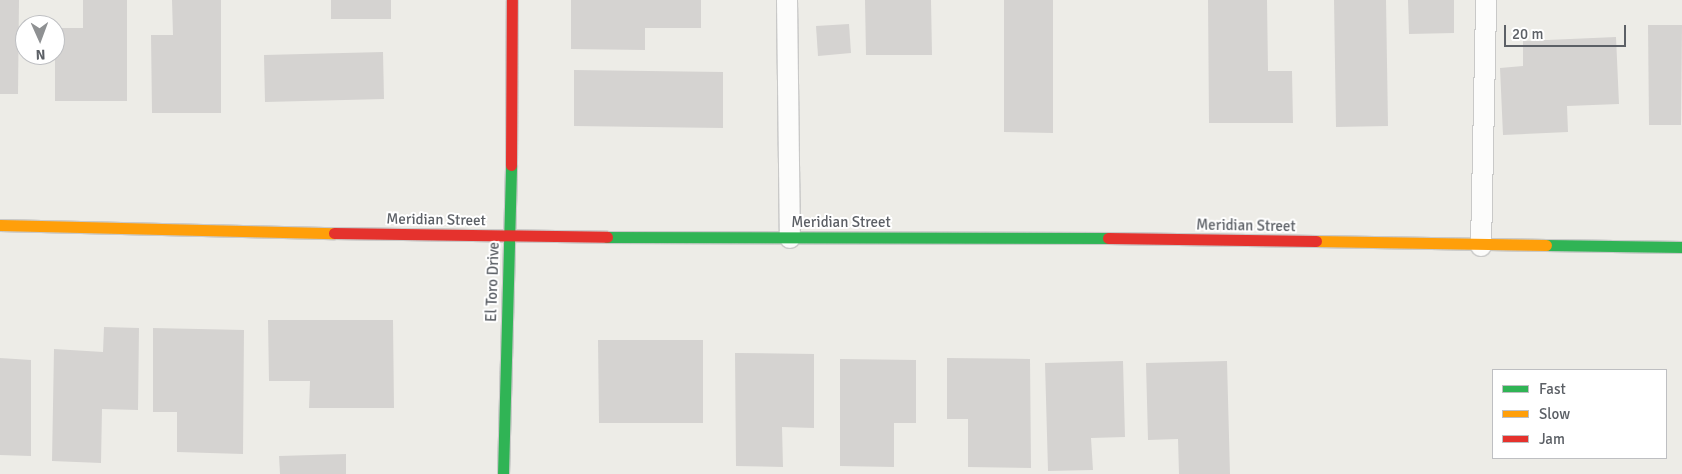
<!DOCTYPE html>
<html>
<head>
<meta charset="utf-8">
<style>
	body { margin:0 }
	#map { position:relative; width:1682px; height:474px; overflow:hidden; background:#edece7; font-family:Signika,sans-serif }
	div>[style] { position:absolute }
	.building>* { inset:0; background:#d5d3d1 }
	.roads { filter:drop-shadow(1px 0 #c9c9c8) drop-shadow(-1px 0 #c9c9c8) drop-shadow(0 1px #c9c9c8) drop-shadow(0 -1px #c9c9c8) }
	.lane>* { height:20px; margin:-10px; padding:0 10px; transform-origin:10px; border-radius:10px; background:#fcfcfb }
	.fast>* { height:11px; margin:-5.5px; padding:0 5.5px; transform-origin:5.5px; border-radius:5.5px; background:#30b455 }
	.slow>* { height:11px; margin:-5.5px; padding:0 5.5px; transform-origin:5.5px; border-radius:5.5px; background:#ff9f0a }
	.jam>* { height:11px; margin:-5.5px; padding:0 5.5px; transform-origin:5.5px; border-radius:5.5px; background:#e5322d }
	span { translate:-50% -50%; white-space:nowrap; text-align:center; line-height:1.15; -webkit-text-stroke:4px #fff; paint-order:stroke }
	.street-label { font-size:15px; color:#5c6066 }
	.legend { position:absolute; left:1492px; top:369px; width:175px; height:90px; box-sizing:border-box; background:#fff; border:1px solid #bebfc2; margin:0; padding:6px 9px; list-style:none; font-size:15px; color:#5c6066 }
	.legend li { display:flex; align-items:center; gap:10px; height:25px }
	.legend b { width:25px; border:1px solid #bebfc2 }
	.north { position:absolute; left:15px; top:15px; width:50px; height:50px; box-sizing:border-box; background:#fff; border:1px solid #bebfc2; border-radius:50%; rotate:178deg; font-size:14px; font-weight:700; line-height:20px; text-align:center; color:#5c6066 }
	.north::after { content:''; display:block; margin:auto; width:18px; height:22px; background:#8f9193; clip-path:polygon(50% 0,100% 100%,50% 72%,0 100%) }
	.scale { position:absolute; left:1504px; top:25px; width:122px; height:22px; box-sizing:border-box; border:2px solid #5c6066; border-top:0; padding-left:6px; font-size:15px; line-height:18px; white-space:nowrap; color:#5c6066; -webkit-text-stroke:4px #fff; paint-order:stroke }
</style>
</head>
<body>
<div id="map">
	<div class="building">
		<i style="clip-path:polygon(0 0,19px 0,18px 94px,0 94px)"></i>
		<i style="clip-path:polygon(83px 0,127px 0,127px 101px,55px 101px,55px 28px,83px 28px)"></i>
		<i style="clip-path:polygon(172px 0,221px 0,221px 113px,152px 113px,151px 35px,173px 35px)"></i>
		<i style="clip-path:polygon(331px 0,391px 0,391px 19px,331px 19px)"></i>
		<i style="clip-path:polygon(571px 0,701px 0,701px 28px,645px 28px,645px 50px,571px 49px)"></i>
		<i style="clip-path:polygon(865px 0,931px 0,932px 55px,866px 55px)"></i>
		<i style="clip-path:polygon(1004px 0,1053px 0,1053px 133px,1004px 132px)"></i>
		<i style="clip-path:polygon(1208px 0,1267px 0,1268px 71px,1292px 71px,1293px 123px,1209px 123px)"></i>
		<i style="clip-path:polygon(1334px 0,1386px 0,1388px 126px,1336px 127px)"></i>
		<i style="clip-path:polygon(1408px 0,1454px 0,1454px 33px,1409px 34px)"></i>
		<i style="clip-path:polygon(849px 24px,851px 53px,818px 56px,816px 26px)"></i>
		<i style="clip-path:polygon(1648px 25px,1682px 25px,1681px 125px,1649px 125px)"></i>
		<i style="clip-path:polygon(1616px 37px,1619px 104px,1567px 106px,1568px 132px,1503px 135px,1500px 68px,1523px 66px,1523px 41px)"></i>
		<i style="clip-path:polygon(383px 52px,384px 99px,265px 102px,264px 55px)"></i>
		<i style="clip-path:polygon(574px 70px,723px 72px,723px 128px,574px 126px)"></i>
		<i style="clip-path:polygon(268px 320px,393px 320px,394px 408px,309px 408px,310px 381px,269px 381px)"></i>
		<i style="clip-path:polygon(104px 327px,139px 328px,138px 410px,102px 409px,101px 463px,52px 461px,54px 349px,103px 352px)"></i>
		<i style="clip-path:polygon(153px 328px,244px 330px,243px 454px,177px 452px,177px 412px,153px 412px)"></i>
		<i style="clip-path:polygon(598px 340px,703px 340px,703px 423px,599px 423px)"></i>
		<i style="clip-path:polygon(735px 353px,814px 354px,814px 428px,782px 427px,783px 467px,736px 466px)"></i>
		<i style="clip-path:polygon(0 358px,31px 360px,31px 456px,0 455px)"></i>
		<i style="clip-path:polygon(947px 358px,1030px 359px,1031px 468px,968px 467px,968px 419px,947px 419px)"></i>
		<i style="clip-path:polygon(840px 359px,916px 360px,916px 423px,894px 423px,894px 467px,840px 466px)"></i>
		<i style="clip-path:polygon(1123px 361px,1125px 437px,1091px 438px,1093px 470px,1048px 471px,1045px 363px)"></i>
		<i style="clip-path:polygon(1227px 361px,1230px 474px,1179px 474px,1178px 439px,1148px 440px,1146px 363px)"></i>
		<i style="clip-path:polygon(346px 454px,346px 474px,280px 474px,279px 456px)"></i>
	</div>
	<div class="roads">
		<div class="lane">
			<i style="left:787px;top:0;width:238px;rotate:89.3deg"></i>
			<i style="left:1481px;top:246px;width:246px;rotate:-88.8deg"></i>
		</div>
		<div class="fast">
			<i style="left:607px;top:237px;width:501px;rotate:0.11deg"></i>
			<i style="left:1546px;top:245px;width:136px;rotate:0.8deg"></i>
			<i style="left:503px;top:474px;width:309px;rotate:-88.5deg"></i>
		</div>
		<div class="slow">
			<i style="left:0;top:225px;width:334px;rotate:1.4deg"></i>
			<i style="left:1316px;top:241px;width:230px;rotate:1deg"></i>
		</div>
		<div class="jam">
			<i style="left:511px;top:165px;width:165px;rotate:-89.7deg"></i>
			<i style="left:334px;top:233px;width:273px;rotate:0.8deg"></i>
			<i style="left:1108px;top:238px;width:208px;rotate:0.8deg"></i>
		</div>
	</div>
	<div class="street-label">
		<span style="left:436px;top:220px;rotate:1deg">Meridian Street</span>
		<span style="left:841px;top:223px">Meridian Street</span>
		<span style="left:1246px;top:226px;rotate:1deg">Meridian Street</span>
		<span style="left:493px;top:282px;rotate:-88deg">El Toro Drive</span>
	</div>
	<ul class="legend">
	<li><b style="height:6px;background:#30b455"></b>Fast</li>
	<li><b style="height:6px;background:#ff9f0a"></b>Slow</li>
	<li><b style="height:6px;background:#e5322d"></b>Jam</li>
	</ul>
	<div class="north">N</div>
	<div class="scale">20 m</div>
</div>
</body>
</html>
